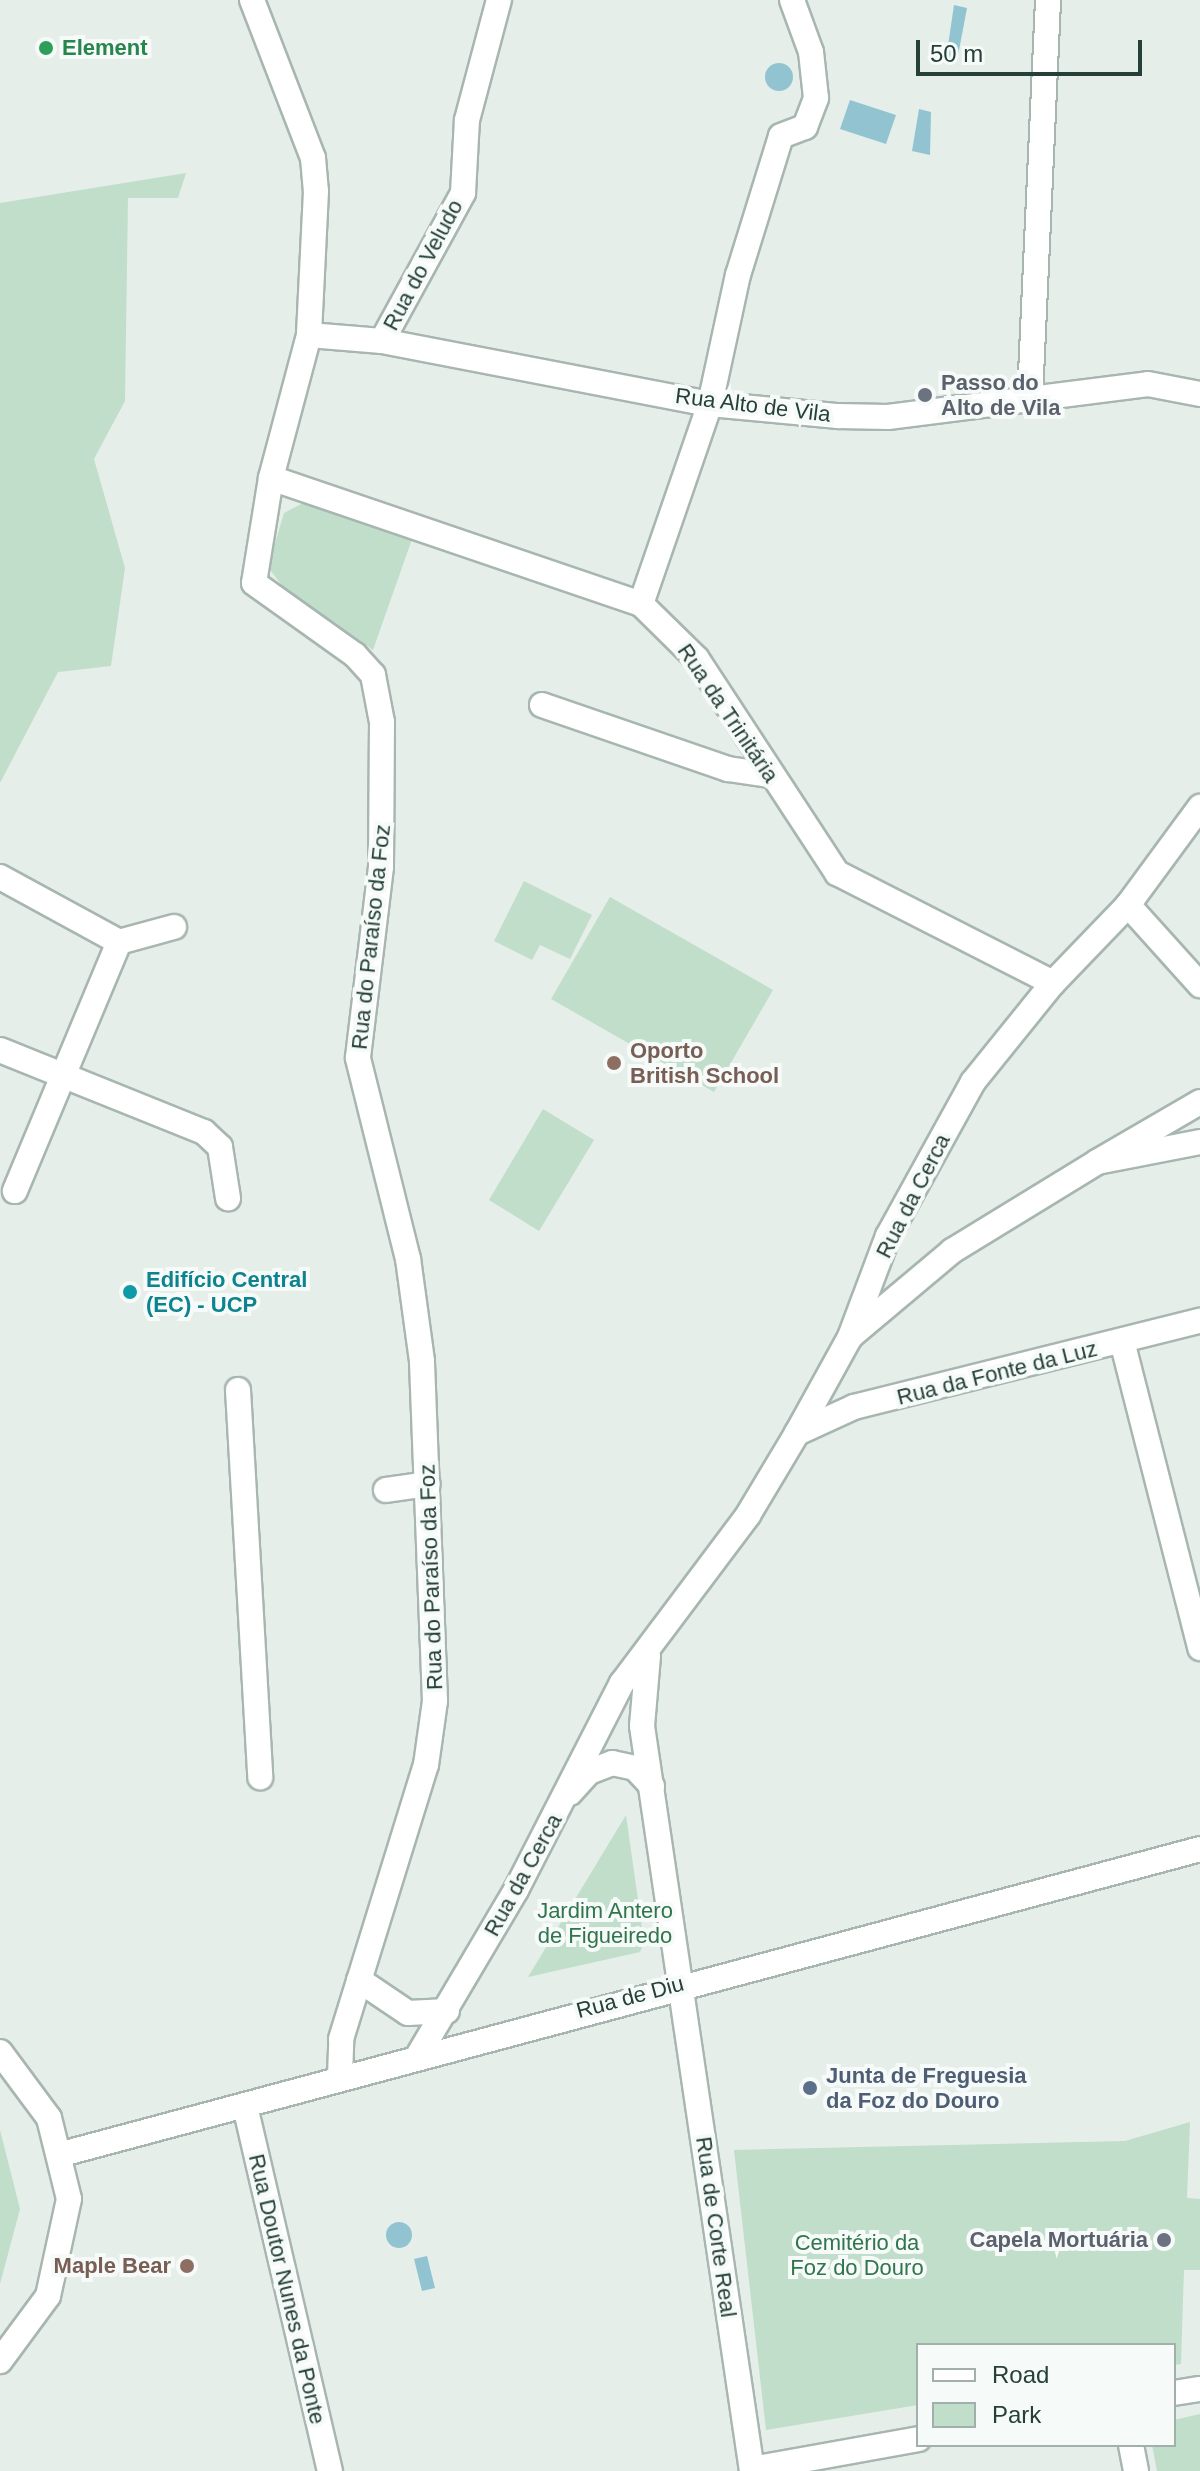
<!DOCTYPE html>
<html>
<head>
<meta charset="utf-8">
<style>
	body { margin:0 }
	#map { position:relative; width:1200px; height:2471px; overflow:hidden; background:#e6eeea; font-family:Arial,sans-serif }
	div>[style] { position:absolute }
	.green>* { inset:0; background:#c0dec9 }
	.water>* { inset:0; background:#91c4d0 }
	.round { border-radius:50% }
	.roads { filter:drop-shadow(2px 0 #a8b6b1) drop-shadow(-2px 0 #a8b6b1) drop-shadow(0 2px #a8b6b1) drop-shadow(0 -2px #a8b6b1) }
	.pedestrian>* { height:24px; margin:-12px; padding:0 12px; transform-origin:12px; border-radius:12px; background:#fff }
	.minor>* { height:24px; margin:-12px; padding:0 12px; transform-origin:12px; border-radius:12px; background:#fff }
	.secondary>* { height:24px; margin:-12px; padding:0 12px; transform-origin:12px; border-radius:12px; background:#fff }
	.dots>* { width:22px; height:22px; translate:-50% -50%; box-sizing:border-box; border:4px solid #f6faf8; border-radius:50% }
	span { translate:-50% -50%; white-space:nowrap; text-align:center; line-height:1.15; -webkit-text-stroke:8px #f6faf8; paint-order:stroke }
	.leisure-label { font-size:22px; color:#27864d; font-weight:700 }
	.left { translate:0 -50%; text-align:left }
	.street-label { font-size:22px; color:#254039 }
	.worship-label { font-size:22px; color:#5b616d; font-weight:700 }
	.right { translate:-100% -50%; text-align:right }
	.education-label { font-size:22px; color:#785e54; font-weight:700 }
	.culture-label { font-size:22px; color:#0d838f; font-weight:700 }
	.park-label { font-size:22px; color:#31754d }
	.service-label { font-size:22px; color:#4e5e75; font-weight:700 }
	.legend { position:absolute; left:916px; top:2343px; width:260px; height:104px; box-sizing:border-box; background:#f6faf8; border:2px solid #a2b0ac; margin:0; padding:10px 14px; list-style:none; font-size:24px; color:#254039 }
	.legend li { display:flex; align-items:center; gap:16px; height:40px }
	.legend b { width:40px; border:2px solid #a2b0ac }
	.scale { position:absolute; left:916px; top:40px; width:226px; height:36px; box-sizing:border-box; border:4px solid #254039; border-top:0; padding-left:10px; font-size:24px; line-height:28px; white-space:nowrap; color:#254039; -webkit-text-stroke:6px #f6faf8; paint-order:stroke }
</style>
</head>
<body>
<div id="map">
	<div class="green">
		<i style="clip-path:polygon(186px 173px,178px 198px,128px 198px,125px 401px,94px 459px,125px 568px,111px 666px,58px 672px,0 783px,0 203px)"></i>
		<i style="clip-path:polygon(303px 503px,412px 539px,373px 650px,283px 587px,268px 567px,284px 513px)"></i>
		<i style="clip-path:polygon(524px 881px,592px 915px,570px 959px,540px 945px,532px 960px,494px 941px)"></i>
		<i style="clip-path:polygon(610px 897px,773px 990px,714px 1092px,551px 999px)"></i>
		<i style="clip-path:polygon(543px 1109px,594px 1140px,539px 1231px,489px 1200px)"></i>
		<i style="clip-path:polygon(626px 1815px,644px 1942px,640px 1952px,528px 1977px)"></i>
		<i style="clip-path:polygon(1190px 2122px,1187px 2198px,1200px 2199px,1200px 2270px,1184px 2270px,1181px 2364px,1174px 2365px,1174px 2345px,918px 2345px,918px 2405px,766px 2430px,734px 2150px,1125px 2141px)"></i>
		<i style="clip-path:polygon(0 2130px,20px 2209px,0 2284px)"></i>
		<i style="clip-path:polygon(1200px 2414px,1200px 2471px,1157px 2471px,1152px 2445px,1174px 2445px,1174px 2420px)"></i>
	</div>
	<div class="water">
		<i style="clip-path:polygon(954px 5px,967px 8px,957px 61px,946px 59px)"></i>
		<i class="round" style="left:765px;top:63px;width:28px;height:28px"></i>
		<i style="clip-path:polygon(850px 100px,896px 115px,886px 144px,840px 129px)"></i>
		<i style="clip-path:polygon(919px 109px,931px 112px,930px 155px,912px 151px)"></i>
		<i class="round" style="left:386px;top:2222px;width:26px;height:26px"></i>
		<i style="clip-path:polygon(427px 2256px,435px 2288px,422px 2291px,414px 2259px)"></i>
	</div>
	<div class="roads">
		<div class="pedestrian">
			<i style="left:781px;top:136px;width:26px;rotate:-21deg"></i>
			<i style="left:805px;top:127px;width:31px;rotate:-69deg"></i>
			<i style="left:816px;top:98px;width:46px;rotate:-96.2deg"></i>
			<i style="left:811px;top:52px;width:55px;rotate:-110.1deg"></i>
			<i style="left:0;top:877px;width:136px;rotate:28.6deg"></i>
			<i style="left:119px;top:942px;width:270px;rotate:112.7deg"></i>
			<i style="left:119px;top:942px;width:57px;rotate:-15.3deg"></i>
			<i style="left:0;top:1050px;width:220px;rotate:21.9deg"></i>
			<i style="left:204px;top:1132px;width:22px;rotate:43deg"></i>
			<i style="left:220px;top:1147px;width:52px;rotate:81.1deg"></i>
			<i style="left:238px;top:1390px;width:388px;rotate:86.7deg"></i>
			<i style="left:386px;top:1490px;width:42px;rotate:-8.1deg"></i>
			<i style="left:359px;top:1980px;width:59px;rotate:34deg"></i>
			<i style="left:408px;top:2013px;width:39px;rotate:-3deg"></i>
			<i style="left:340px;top:2077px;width:38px;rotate:-88deg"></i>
			<i style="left:341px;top:2039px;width:287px;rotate:-72.8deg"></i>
			<i style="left:426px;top:1765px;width:65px;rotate:-82deg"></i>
			<i style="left:435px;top:1701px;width:340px;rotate:-92.2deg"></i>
			<i style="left:422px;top:1361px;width:103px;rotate:-97.8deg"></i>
			<i style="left:408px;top:1259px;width:207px;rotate:-104deg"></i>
		</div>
		<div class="minor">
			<i style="left:252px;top:0;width:169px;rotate:68.9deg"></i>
			<i style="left:313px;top:158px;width:33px;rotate:85deg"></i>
			<i style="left:316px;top:191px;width:144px;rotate:92.8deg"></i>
			<i style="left:309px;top:335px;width:148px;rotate:104.9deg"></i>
			<i style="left:271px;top:478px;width:106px;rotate:99.2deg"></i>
			<i style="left:254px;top:583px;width:124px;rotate:35.5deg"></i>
			<i style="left:355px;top:655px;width:27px;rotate:48deg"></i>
			<i style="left:373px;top:675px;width:48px;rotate:79.2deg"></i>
			<i style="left:382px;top:722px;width:145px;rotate:90.4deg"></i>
			<i style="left:381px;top:867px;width:192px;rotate:96.9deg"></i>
			<i style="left:309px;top:335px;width:73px;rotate:4.7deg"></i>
			<i style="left:382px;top:341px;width:334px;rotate:10.9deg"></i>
			<i style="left:710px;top:404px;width:129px;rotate:5.4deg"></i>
			<i style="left:838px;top:416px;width:50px;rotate:1.1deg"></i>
			<i style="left:888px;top:417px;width:262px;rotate:-7.2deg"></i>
			<i style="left:1148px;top:384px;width:53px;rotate:10.9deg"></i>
			<i style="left:382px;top:341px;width:169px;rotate:-61.3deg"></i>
			<i style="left:463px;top:193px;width:73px;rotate:-86.9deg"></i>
			<i style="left:467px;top:120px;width:124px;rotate:-75.1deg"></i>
			<i style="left:1030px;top:397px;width:397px;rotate:-87.4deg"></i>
			<i style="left:271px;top:478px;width:391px;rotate:18.8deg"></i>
			<i style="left:641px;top:604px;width:78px;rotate:44.5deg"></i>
			<i style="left:697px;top:659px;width:256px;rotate:56.8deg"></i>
			<i style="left:837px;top:873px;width:242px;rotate:27deg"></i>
			<i style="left:641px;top:604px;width:212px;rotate:-71deg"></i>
			<i style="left:710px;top:404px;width:132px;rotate:-77.8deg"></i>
			<i style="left:738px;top:275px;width:145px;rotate:-72.8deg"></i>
			<i style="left:542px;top:705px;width:197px;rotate:19deg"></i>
			<i style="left:728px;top:769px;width:41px;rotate:8.3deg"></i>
			<i style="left:1128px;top:905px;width:108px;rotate:48deg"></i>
			<i style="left:1200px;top:1102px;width:119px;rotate:149.8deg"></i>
			<i style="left:1097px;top:1162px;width:105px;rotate:-11deg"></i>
			<i style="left:852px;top:1335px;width:131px;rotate:-40deg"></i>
			<i style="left:952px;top:1251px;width:170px;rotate:-31.5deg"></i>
			<i style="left:1122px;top:1341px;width:317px;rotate:75.7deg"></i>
			<i style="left:797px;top:1433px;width:63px;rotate:-24.5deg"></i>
			<i style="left:854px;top:1407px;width:357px;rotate:-14deg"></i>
			<i style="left:648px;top:1656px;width:70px;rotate:94.9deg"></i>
			<i style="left:642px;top:1726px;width:753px;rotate:81.6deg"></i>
			<i style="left:570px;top:1793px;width:28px;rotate:-48deg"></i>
			<i style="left:589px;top:1772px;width:25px;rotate:-21deg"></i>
			<i style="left:612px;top:1763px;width:24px;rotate:12deg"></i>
			<i style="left:635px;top:1768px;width:25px;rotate:47deg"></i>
			<i style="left:419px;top:2054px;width:191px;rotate:-59.4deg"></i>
			<i style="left:516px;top:1890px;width:233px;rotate:-62.9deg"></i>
			<i style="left:622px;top:1683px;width:210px;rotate:-53.1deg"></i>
			<i style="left:748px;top:1515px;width:96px;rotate:-59.1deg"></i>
			<i style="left:797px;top:1433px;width:110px;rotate:-61.1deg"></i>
			<i style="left:850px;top:1337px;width:108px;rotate:-69.4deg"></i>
			<i style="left:888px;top:1236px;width:176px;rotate:-61.1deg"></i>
			<i style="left:973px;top:1082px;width:127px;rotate:-51.1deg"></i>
			<i style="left:1053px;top:983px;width:108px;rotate:-46.1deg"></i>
			<i style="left:1128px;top:905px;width:122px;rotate:-53.7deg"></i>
			<i style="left:245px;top:2106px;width:375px;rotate:76.9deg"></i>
			<i style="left:1174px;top:2393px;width:26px;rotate:-9deg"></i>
			<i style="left:1131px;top:2445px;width:26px;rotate:79deg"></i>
			<i style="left:752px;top:2469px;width:169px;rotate:-10.2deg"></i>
		</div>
		<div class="secondary">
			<i style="left:0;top:2052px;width:82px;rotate:53.4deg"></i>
			<i style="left:49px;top:2118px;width:83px;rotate:76.1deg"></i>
			<i style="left:69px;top:2199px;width:99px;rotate:102.2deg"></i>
			<i style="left:48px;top:2296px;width:81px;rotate:126.4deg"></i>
			<i style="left:62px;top:2154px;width:1178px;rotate:-15deg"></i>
		</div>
	</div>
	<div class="dots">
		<i style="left:46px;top:48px;background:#2e9e5b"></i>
		<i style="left:925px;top:395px;background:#6b7280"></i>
		<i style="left:614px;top:1063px;background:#8d6e63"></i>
		<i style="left:130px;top:1292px;background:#0f9aa8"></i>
		<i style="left:810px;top:2088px;background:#5c6f8a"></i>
		<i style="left:1164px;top:2240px;background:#6b7280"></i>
		<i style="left:187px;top:2266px;background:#8d6e63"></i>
	</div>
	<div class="leisure-label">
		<span class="left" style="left:62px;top:48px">Element</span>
	</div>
	<div class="street-label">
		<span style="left:423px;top:265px;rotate:-62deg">Rua do Veludo</span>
		<span style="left:753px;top:405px;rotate:7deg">Rua Alto de Vila</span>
		<span style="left:728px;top:713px;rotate:56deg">Rua da Trinitária</span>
		<span style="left:371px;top:937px;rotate:-84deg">Rua do Paraíso da Foz</span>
		<span style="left:913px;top:1196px;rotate:-63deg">Rua da Cerca</span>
		<span style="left:997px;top:1373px;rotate:-14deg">Rua da Fonte da Luz</span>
		<span style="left:431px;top:1577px;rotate:-92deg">Rua do Paraíso da Foz</span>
		<span style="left:523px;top:1875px;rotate:-61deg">Rua da Cerca</span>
		<span style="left:630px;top:1997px;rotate:-15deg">Rua de Diu</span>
		<span style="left:716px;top:2227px;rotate:82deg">Rua de Corte Real</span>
		<span style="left:287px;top:2289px;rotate:77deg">Rua Doutor Nunes da Ponte</span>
	</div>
	<div class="worship-label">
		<span class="left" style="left:941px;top:395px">Passo do<br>Alto de Vila</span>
		<span class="right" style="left:1148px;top:2240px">Capela Mortuária</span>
	</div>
	<div class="education-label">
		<span class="left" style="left:630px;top:1063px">Oporto<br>British School</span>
		<span class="right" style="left:171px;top:2266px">Maple Bear</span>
	</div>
	<div class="culture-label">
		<span class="left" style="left:146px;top:1292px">Edifício Central<br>(EC) - UCP</span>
	</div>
	<div class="park-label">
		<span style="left:605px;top:1923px">Jardim Antero<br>de Figueiredo</span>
		<span style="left:857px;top:2255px">Cemitério da<br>Foz do Douro</span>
	</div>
	<div class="service-label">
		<span class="left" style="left:826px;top:2088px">Junta de Freguesia<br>da Foz do Douro</span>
	</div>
	<ul class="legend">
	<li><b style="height:10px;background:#fff"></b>Road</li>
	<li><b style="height:22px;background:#c0dec9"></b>Park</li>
	</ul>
	<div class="scale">50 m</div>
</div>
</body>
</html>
